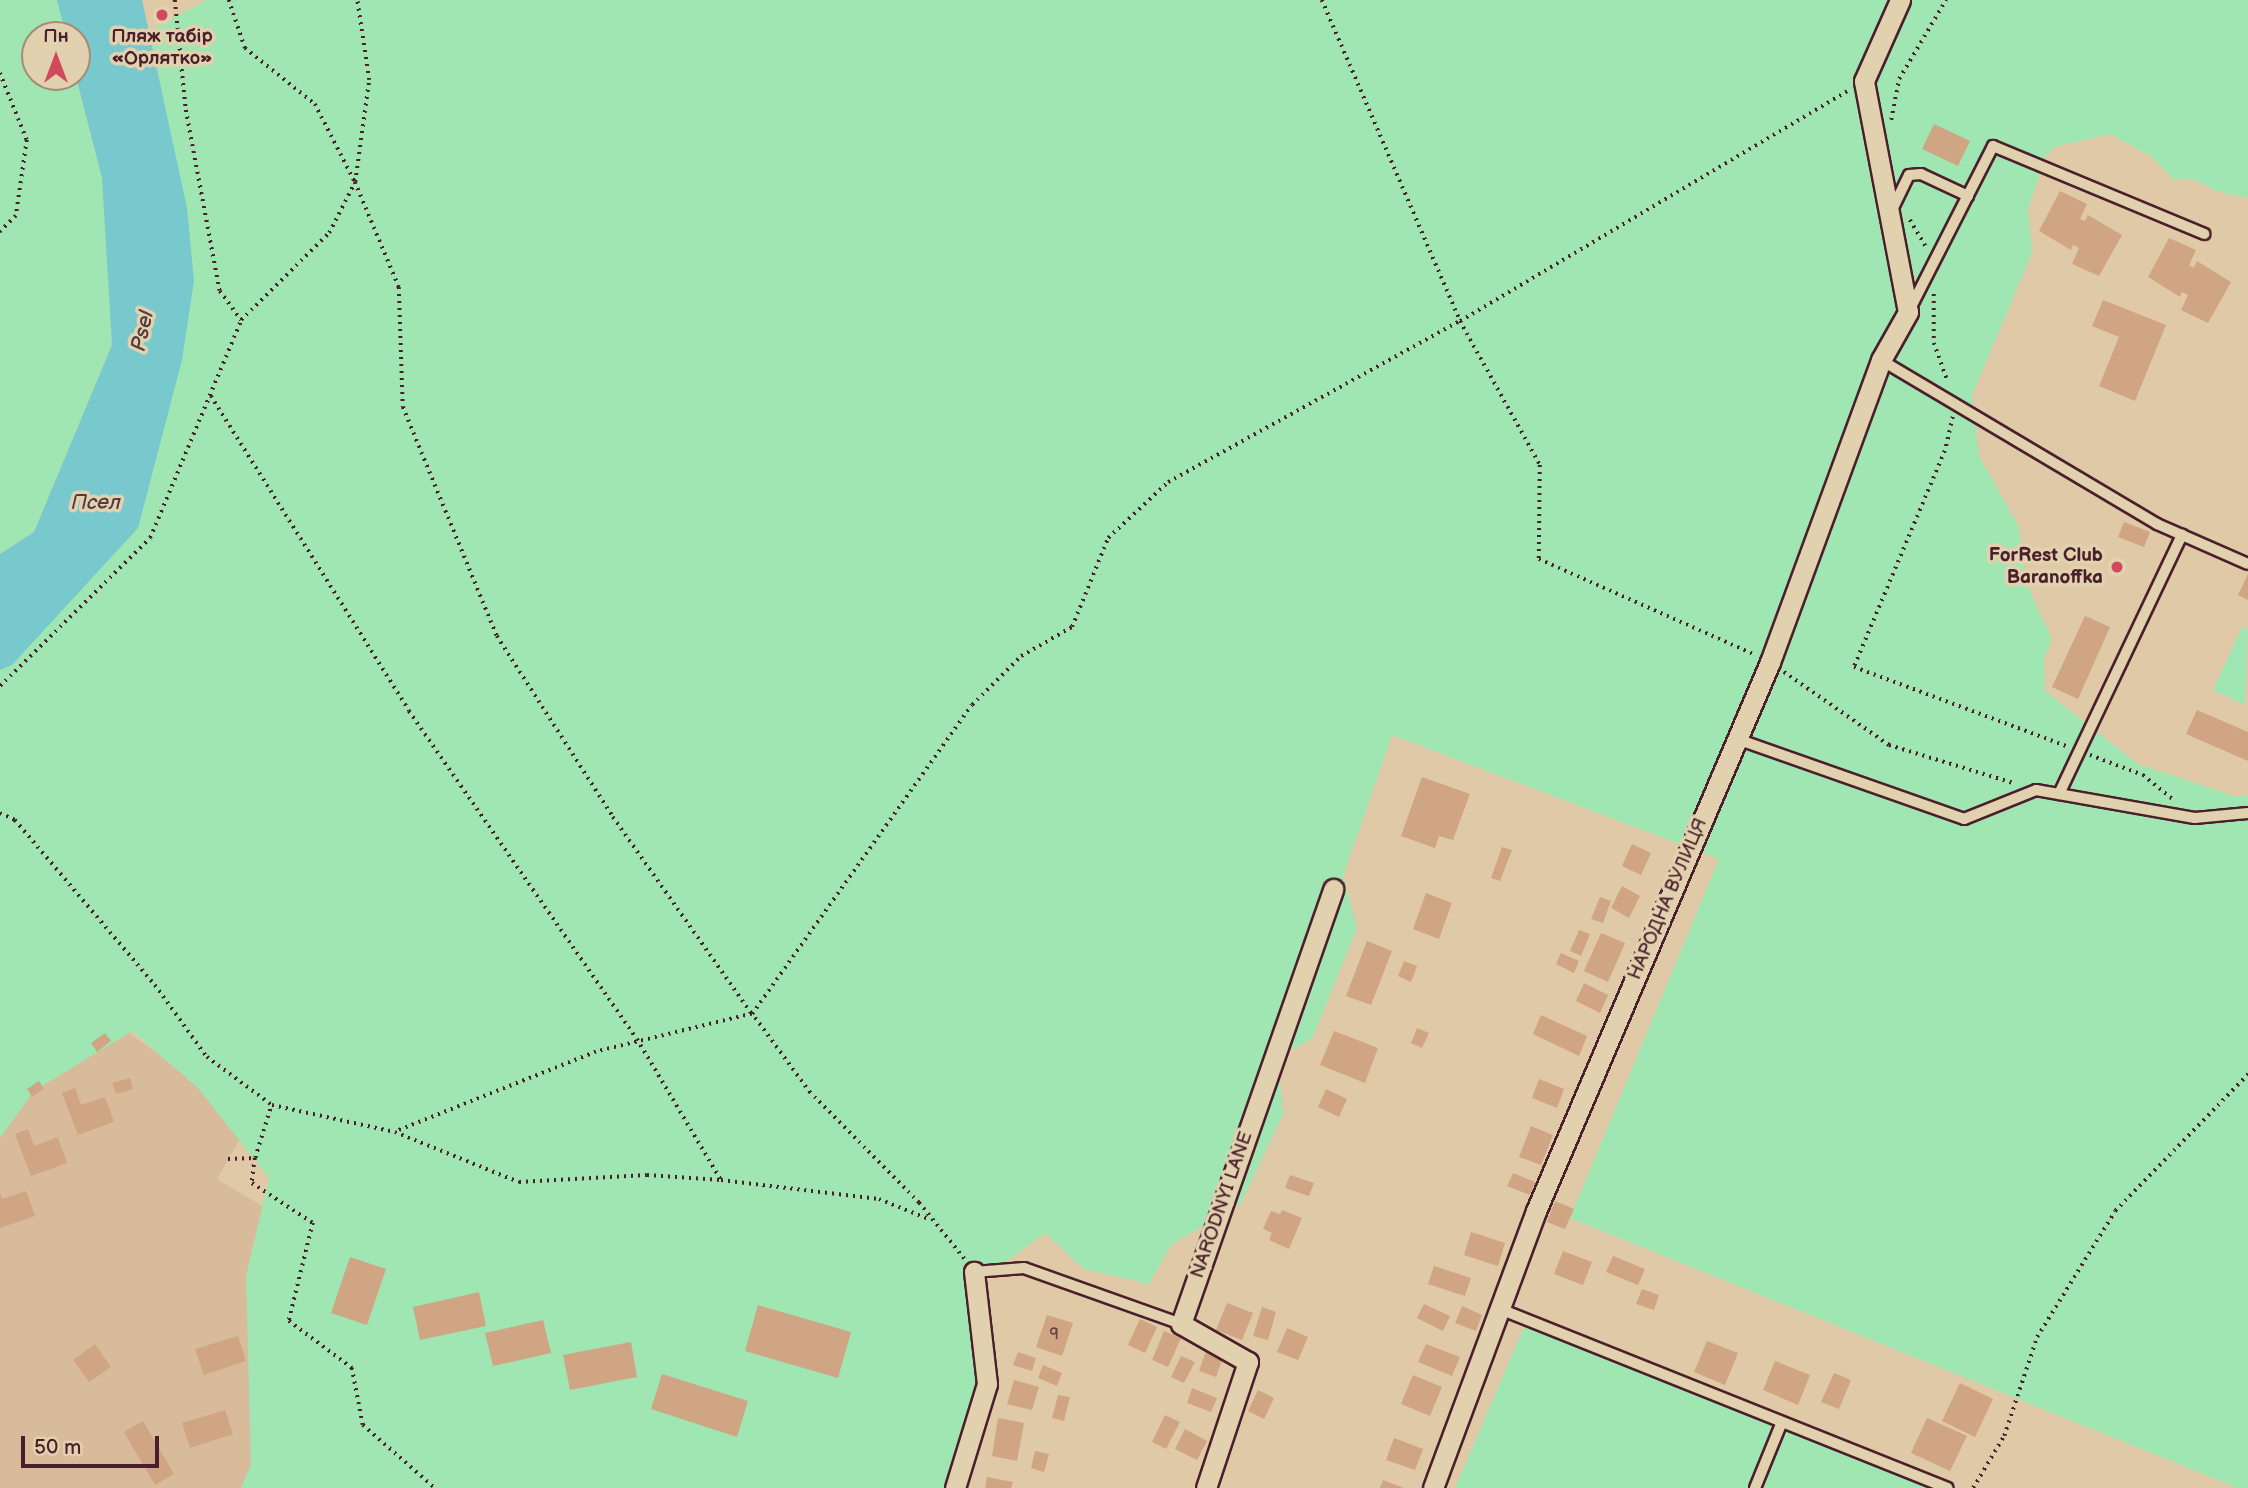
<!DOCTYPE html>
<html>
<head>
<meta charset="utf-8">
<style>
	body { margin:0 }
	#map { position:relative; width:2248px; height:1488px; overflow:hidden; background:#e0c9a6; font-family:"Balsamiq Sans",sans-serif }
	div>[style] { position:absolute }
	.built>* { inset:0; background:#d8bb9a }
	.green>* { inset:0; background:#9fe6b3 }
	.water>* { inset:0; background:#77c9ce }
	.building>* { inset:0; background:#d0a583 }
	.path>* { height:3.5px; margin-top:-1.75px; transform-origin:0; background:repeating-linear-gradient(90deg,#4a1f2b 0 2px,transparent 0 7px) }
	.roads { filter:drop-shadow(2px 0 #4a1f2b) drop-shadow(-2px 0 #4a1f2b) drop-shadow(0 2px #4a1f2b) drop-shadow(0 -2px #4a1f2b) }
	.lane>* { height:10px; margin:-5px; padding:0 5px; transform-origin:5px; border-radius:5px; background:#e2d1ae }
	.street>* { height:19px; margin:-9.5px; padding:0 9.5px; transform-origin:9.5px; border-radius:9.5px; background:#e2d1ae }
	.dots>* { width:19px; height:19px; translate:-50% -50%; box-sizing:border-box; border:4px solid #e2d1ae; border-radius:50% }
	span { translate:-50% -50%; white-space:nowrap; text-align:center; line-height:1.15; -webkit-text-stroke:7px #e2d1ae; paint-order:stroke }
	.number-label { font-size:16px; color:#6c4041 }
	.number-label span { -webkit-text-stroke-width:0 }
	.poi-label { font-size:19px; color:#4a1f2b; font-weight:700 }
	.right { translate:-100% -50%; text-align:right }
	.street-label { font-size:19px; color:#4a1f2b }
	.water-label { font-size:21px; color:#513843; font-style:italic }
	.north { position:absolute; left:21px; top:21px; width:70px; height:70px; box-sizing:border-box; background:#e2d1ae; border:2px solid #a58a7a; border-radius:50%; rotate:0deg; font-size:19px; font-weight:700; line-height:28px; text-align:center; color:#4a1f2b }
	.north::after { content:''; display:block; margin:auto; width:24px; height:32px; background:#d1495b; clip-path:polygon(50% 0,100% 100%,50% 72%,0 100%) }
	.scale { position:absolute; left:21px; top:1436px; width:138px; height:32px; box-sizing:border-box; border:4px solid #4a1f2b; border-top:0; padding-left:9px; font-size:21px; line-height:24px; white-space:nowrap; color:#4a1f2b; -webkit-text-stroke:5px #e2d1ae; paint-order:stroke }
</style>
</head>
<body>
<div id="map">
	<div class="built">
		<i style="clip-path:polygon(110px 1019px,250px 1121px,217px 1179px,286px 1220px,265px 1488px,0 1488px,0 1104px)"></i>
	</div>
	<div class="green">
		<i style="clip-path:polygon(0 0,57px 0,66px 35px,35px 35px,35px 77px,76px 77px,102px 178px,112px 345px,34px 532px,0 554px)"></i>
		<i style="clip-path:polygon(207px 0,2248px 0,2248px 198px,2216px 191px,2196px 180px,2174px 180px,2151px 156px,2110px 134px,2055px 147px,2046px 155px,2028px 209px,2032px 253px,1972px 395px,1979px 456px,2019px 527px,2026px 583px,2052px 639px,2044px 657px,2045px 691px,2138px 764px,2234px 796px,2248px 796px,2248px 1488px,2238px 1488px,1570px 1218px,1719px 859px,1392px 735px,1343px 876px,1357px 928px,1312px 1039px,1278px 1057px,1283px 1114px,1241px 1203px,1171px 1245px,1149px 1284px,1084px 1269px,1045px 1233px,971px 1288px,981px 1385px,947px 1488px,241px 1488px,251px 1465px,246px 1276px,269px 1178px,197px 1087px,132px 1031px,34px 1091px,0 1138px,0 670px,12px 665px,189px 235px,150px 30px)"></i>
		<i style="clip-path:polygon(2242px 627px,2248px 629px,2245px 705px,2213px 690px)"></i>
		<i style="clip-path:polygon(1527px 1320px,1947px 1488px,1455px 1488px)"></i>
	</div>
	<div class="water">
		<i style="clip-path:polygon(57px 0,142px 0,187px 208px,194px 281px,182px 360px,138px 528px,12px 665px,0 670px,0 554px,34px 532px,112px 345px,102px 178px,76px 77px,77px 35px,66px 35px)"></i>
	</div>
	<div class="building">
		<i style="clip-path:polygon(1934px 124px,1970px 141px,1958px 166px,1922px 149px)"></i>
		<i style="clip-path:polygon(2060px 191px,2087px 204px,2080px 219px,2085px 221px,2088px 215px,2122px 235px,2099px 276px,2072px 264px,2079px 248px,2073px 245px,2071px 250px,2039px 231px)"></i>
		<i style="clip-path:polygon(2169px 238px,2196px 250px,2189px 265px,2194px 268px,2197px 261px,2231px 282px,2208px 323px,2181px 310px,2188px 295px,2182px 292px,2180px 297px,2148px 277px)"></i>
		<i style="clip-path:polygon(2103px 300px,2166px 325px,2135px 401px,2099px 386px,2119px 337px,2092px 326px)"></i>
		<i style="clip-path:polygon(2124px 522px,2150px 532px,2144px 547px,2118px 537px)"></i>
		<i style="clip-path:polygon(2248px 574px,2248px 600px,2238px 595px)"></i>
		<i style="clip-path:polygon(2085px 616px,2110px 627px,2078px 699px,2052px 687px)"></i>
		<i style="clip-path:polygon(2197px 710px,2248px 732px,2248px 761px,2186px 734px)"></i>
		<i style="clip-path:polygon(1422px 777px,1470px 794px,1453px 840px,1439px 836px,1435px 848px,1401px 836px)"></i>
		<i style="clip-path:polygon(1632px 844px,1651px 853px,1641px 875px,1622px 866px)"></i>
		<i style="clip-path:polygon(1502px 847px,1512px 850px,1500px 881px,1491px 878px)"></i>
		<i style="clip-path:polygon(1622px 886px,1640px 896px,1629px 918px,1611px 908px)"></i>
		<i style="clip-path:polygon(1426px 893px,1452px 903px,1439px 939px,1413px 929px)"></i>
		<i style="clip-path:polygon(1600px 897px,1611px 901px,1603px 923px,1591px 919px)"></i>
		<i style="clip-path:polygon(1579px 930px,1590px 934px,1581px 956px,1570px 951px)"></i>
		<i style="clip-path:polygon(1601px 933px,1625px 943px,1608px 982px,1584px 971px)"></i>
		<i style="clip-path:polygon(1367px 941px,1392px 951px,1371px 1005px,1346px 996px)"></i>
		<i style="clip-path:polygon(1561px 953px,1579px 961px,1574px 973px,1556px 964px)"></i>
		<i style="clip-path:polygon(1404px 961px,1417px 966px,1411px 982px,1398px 976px)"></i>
		<i style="clip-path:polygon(1584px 983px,1608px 995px,1600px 1013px,1576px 1001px)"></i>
		<i style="clip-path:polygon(1541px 1015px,1587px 1036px,1579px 1056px,1533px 1034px)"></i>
		<i style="clip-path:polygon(1417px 1028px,1429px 1033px,1422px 1048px,1411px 1043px)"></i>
		<i style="clip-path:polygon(1334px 1031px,1378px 1048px,1365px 1083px,1320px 1065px)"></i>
		<i style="clip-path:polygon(105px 1033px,111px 1041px,97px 1052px,91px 1043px)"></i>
		<i style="clip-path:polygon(130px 1078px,133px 1089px,116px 1094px,112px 1083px)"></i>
		<i style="clip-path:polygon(1539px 1079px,1564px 1089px,1557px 1108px,1532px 1098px)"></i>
		<i style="clip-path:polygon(39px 1081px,44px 1089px,32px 1097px,27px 1089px)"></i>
		<i style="clip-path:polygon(75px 1088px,81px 1105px,105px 1097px,114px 1122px,78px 1135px,62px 1093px)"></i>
		<i style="clip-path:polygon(1326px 1089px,1347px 1099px,1339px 1117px,1318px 1107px)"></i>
		<i style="clip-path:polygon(1531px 1126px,1553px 1135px,1541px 1165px,1519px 1157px)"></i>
		<i style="clip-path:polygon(28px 1129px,34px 1146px,58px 1137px,67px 1163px,31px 1176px,15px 1134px)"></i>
		<i style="clip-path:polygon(1513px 1173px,1535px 1182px,1530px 1195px,1507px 1186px)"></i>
		<i style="clip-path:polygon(1290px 1175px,1314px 1183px,1309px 1196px,1285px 1188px)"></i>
		<i style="clip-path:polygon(26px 1191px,35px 1216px,0 1228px,0 1193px,2px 1199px)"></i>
		<i style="clip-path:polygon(1555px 1201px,1574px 1209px,1565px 1229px,1547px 1222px)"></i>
		<i style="clip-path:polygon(1282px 1210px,1302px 1218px,1289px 1249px,1269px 1240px,1272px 1233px,1263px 1229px,1271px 1211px,1280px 1214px)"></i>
		<i style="clip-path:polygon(1471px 1232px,1505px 1243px,1498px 1266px,1464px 1255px)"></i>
		<i style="clip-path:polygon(1563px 1251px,1592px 1262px,1583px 1285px,1554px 1274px)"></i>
		<i style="clip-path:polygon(1613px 1256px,1645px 1269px,1638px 1285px,1606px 1272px)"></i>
		<i style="clip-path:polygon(350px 1257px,386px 1269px,367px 1325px,331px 1313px)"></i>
		<i style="clip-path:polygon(1434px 1266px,1471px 1278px,1465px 1296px,1428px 1284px)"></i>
		<i style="clip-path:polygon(1642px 1289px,1659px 1295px,1654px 1310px,1636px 1304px)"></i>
		<i style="clip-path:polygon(479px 1292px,486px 1326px,420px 1340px,413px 1307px)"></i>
		<i style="clip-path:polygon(1227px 1303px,1253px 1313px,1242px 1340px,1216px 1330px)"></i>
		<i style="clip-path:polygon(1424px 1304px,1450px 1316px,1443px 1331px,1417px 1318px)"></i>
		<i style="clip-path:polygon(758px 1305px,851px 1332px,838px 1378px,745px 1351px)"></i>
		<i style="clip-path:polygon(1462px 1306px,1482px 1315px,1476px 1331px,1455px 1323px)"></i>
		<i style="clip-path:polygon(1262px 1307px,1276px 1312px,1268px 1340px,1253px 1336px)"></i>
		<i style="clip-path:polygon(1047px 1315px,1073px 1323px,1062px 1356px,1036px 1347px)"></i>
		<i style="clip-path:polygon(1140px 1319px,1157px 1327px,1145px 1353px,1128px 1345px)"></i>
		<i style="clip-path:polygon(543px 1320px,551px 1353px,493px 1366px,485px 1333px)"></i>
		<i style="clip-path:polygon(1287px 1328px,1308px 1337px,1298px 1360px,1277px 1352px)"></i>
		<i style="clip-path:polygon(1164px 1331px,1181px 1338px,1168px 1367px,1152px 1360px)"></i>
		<i style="clip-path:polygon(238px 1336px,246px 1361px,204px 1375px,195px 1349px)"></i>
		<i style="clip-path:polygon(1707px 1341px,1738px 1353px,1725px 1385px,1694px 1372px)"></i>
		<i style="clip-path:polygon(631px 1342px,637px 1377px,570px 1390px,563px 1355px)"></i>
		<i style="clip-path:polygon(95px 1344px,111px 1367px,89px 1382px,73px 1360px)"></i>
		<i style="clip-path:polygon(1426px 1344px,1460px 1357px,1452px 1376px,1418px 1362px)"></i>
		<i style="clip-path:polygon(1206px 1351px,1223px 1357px,1216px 1377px,1199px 1371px)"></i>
		<i style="clip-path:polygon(1018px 1352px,1036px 1358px,1032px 1371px,1013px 1365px)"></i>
		<i style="clip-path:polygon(1181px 1356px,1195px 1362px,1184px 1383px,1171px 1377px)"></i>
		<i style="clip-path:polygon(1775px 1361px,1810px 1375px,1798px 1405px,1763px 1390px)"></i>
		<i style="clip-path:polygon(1043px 1365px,1062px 1373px,1057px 1386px,1038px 1378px)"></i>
		<i style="clip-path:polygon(1834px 1373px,1851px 1380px,1839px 1409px,1821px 1402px)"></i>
		<i style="clip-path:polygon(662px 1374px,748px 1401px,737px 1437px,651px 1409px)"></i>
		<i style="clip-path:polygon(1413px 1375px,1442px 1387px,1430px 1416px,1401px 1404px)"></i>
		<i style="clip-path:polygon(1014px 1380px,1039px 1387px,1032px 1410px,1007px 1404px)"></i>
		<i style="clip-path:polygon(1960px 1383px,1993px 1399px,1975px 1437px,1942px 1421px)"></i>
		<i style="clip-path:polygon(1192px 1388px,1217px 1398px,1211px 1412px,1187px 1403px)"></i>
		<i style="clip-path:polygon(1258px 1390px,1274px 1398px,1264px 1419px,1248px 1411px)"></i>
		<i style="clip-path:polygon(1058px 1395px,1070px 1397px,1064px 1421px,1052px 1418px)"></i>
		<i style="clip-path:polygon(225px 1410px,233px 1434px,190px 1448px,182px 1423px)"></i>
		<i style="clip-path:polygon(1165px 1415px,1180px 1422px,1166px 1449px,1152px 1442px)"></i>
		<i style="clip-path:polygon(998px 1418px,1024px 1423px,1017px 1461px,992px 1456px)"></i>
		<i style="clip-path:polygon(1927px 1418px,1967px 1436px,1950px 1471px,1911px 1453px)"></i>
		<i style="clip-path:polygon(143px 1421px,174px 1474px,155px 1485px,124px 1432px)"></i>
		<i style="clip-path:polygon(1185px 1429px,1207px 1441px,1197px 1460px,1175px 1449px)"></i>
		<i style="clip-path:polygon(1394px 1438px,1423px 1449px,1415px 1470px,1386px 1460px)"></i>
		<i style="clip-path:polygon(1035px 1451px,1049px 1454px,1044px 1472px,1031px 1468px)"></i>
		<i style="clip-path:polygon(987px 1477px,1013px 1482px,1011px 1488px,985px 1488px)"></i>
		<i style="clip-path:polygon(1383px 1480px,1404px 1488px,1380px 1488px)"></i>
	</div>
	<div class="path">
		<i style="left:175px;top:0;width:111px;rotate:84.3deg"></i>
		<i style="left:186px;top:110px;width:184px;rotate:79.4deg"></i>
		<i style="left:220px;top:291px;width:36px;rotate:54deg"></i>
		<i style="left:229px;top:0;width:51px;rotate:71.6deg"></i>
		<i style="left:245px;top:48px;width:90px;rotate:38.7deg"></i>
		<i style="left:315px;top:104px;width:88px;rotate:62.9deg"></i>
		<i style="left:355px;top:182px;width:114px;rotate:67.3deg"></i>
		<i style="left:399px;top:287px;width:120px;rotate:88.1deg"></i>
		<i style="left:403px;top:407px;width:248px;rotate:67.7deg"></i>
		<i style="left:497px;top:636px;width:215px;rotate:57.3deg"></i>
		<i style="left:613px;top:817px;width:241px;rotate:54.8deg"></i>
		<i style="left:752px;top:1014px;width:161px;rotate:166.3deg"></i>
		<i style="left:596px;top:1052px;width:216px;rotate:158.3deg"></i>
		<i style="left:1322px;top:0;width:349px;rotate:66.7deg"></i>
		<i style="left:1460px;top:321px;width:165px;rotate:60.9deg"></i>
		<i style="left:1540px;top:465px;width:94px;rotate:90.6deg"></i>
		<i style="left:1539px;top:559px;width:234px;rotate:23.9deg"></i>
		<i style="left:0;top:73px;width:72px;rotate:68.1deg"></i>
		<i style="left:27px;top:140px;width:77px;rotate:98.2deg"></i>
		<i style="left:16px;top:216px;width:23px;rotate:135deg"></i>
		<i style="left:1891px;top:120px;width:42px;rotate:-79deg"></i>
		<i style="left:1899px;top:79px;width:92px;rotate:-59.3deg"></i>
		<i style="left:1910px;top:220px;width:31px;rotate:59deg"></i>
		<i style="left:1934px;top:294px;width:49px;rotate:90deg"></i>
		<i style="left:1934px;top:343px;width:41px;rotate:70.3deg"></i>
		<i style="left:211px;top:396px;width:372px;rotate:57.8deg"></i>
		<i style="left:409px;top:711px;width:399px;rotate:55.2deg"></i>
		<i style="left:637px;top:1039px;width:164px;rotate:59.2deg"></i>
		<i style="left:1953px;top:417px;width:35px;rotate:103deg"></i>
		<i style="left:1945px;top:451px;width:234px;rotate:112.8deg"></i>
		<i style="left:1854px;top:667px;width:226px;rotate:20.4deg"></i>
		<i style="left:1784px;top:672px;width:128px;rotate:34.8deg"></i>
		<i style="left:1889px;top:745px;width:130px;rotate:17deg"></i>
		<i style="left:0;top:686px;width:211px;rotate:-44.6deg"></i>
		<i style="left:150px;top:538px;width:236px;rotate:-67.3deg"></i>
		<i style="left:241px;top:320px;width:124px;rotate:-44.7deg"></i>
		<i style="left:329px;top:233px;width:57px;rotate:-63deg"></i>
		<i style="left:355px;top:182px;width:103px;rotate:-82.2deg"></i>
		<i style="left:369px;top:80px;width:81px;rotate:-98.5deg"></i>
		<i style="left:2090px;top:755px;width:57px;rotate:20.7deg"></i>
		<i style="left:2143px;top:775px;width:41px;rotate:39.1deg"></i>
		<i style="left:0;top:813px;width:17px;rotate:25deg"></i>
		<i style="left:15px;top:820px;width:216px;rotate:49.7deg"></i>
		<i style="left:155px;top:985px;width:89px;rotate:54.2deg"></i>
		<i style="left:207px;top:1057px;width:81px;rotate:36.4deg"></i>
		<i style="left:272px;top:1105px;width:126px;rotate:12.4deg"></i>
		<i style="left:395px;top:1132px;width:134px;rotate:22deg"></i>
		<i style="left:519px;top:1182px;width:128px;rotate:-3.1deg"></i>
		<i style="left:647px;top:1175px;width:74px;rotate:3.9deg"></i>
		<i style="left:721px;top:1180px;width:159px;rotate:6.9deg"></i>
		<i style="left:879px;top:1199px;width:56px;rotate:22deg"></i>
		<i style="left:255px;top:1158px;width:25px;rotate:97deg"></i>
		<i style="left:252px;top:1183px;width:73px;rotate:33.3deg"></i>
		<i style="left:313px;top:1223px;width:101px;rotate:103.8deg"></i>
		<i style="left:289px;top:1321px;width:79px;rotate:36.7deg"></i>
		<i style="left:352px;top:1368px;width:58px;rotate:79.1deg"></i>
		<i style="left:363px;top:1425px;width:96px;rotate:41.2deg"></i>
		<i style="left:228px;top:1159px;width:27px;rotate:-2deg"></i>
		<i style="left:255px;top:1158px;width:54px;rotate:-72.9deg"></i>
		<i style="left:964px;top:1259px;width:72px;rotate:-128.8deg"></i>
		<i style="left:919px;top:1203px;width:155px;rotate:-134.7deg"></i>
		<i style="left:810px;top:1093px;width:98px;rotate:-126.3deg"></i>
		<i style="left:752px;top:1014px;width:379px;rotate:-54.6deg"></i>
		<i style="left:972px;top:705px;width:69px;rotate:-45deg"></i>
		<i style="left:1021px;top:656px;width:59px;rotate:-29.6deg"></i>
		<i style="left:1072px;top:627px;width:96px;rotate:-68deg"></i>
		<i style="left:1108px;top:538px;width:82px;rotate:-43deg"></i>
		<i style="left:1168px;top:482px;width:333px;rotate:-28.9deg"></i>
		<i style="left:1460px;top:321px;width:450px;rotate:-30.7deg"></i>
		<i style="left:1973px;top:1488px;width:61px;rotate:-59.2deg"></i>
		<i style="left:2004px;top:1436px;width:104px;rotate:-71.6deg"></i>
		<i style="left:2037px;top:1337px;width:148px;rotate:-58.2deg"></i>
		<i style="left:2115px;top:1211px;width:191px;rotate:-45.8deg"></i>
	</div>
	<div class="roads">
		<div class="lane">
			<i style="left:1891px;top:212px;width:41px;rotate:-64.1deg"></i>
			<i style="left:1909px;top:175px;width:12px;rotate:-5deg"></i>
			<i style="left:1921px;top:174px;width:52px;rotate:25.1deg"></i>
			<i style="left:1910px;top:309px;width:183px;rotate:-63deg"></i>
			<i style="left:1993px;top:146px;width:229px;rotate:22.6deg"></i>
			<i style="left:1881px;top:360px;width:321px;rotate:30.7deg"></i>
			<i style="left:2157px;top:524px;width:99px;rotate:23.7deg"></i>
			<i style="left:1737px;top:739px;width:241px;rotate:19.4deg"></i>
			<i style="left:1964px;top:819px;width:78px;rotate:-21.9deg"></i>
			<i style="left:2036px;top:790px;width:161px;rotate:10deg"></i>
			<i style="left:2195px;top:818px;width:53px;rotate:-5.4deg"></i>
			<i style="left:2059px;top:794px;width:287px;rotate:-64.6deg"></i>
			<i style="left:974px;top:1272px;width:50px;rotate:-4.6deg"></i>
			<i style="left:1024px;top:1268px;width:167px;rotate:19.6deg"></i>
			<i style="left:1500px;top:1309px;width:482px;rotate:21.8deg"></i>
			<i style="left:1755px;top:1488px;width:71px;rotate:-67.8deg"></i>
		</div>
		<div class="street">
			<i style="left:955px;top:1488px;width:109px;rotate:-72.9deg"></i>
			<i style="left:987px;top:1384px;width:113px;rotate:-96.6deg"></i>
			<i style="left:1206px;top:1488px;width:133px;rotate:-71.6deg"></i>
			<i style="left:1248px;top:1362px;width:77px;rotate:-150.4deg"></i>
			<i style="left:1181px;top:1324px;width:461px;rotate:-70.7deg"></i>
			<i style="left:1433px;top:1488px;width:296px;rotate:-69.6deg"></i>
			<i style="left:1536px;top:1211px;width:597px;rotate:-66.91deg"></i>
			<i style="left:1770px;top:662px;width:322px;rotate:-69.8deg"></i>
			<i style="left:1881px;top:360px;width:55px;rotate:-60.6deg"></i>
			<i style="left:1908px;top:312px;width:235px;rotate:-100.8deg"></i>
			<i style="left:1864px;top:81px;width:89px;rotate:-66deg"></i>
		</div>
	</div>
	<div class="dots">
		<i style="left:162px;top:15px;background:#d1495b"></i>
		<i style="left:2117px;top:567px;background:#d1495b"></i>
	</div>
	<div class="number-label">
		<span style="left:1054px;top:1335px">9</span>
	</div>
	<div class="poi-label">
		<span style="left:162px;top:48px">Пляж табір<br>«Орлятко»</span>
		<span class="right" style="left:2103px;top:567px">ForRest Club<br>Baranoffka</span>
	</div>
	<div class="street-label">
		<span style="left:1668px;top:899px;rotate:-67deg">НАРОДНА ВУЛИЦЯ</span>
		<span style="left:1222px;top:1205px;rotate:-71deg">NARODNYI LANE</span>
	</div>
	<div class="water-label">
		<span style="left:143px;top:331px;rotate:-77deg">Psel</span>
		<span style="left:96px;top:503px">Псел</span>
	</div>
	<div class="north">Пн</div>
	<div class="scale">50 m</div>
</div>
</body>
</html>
